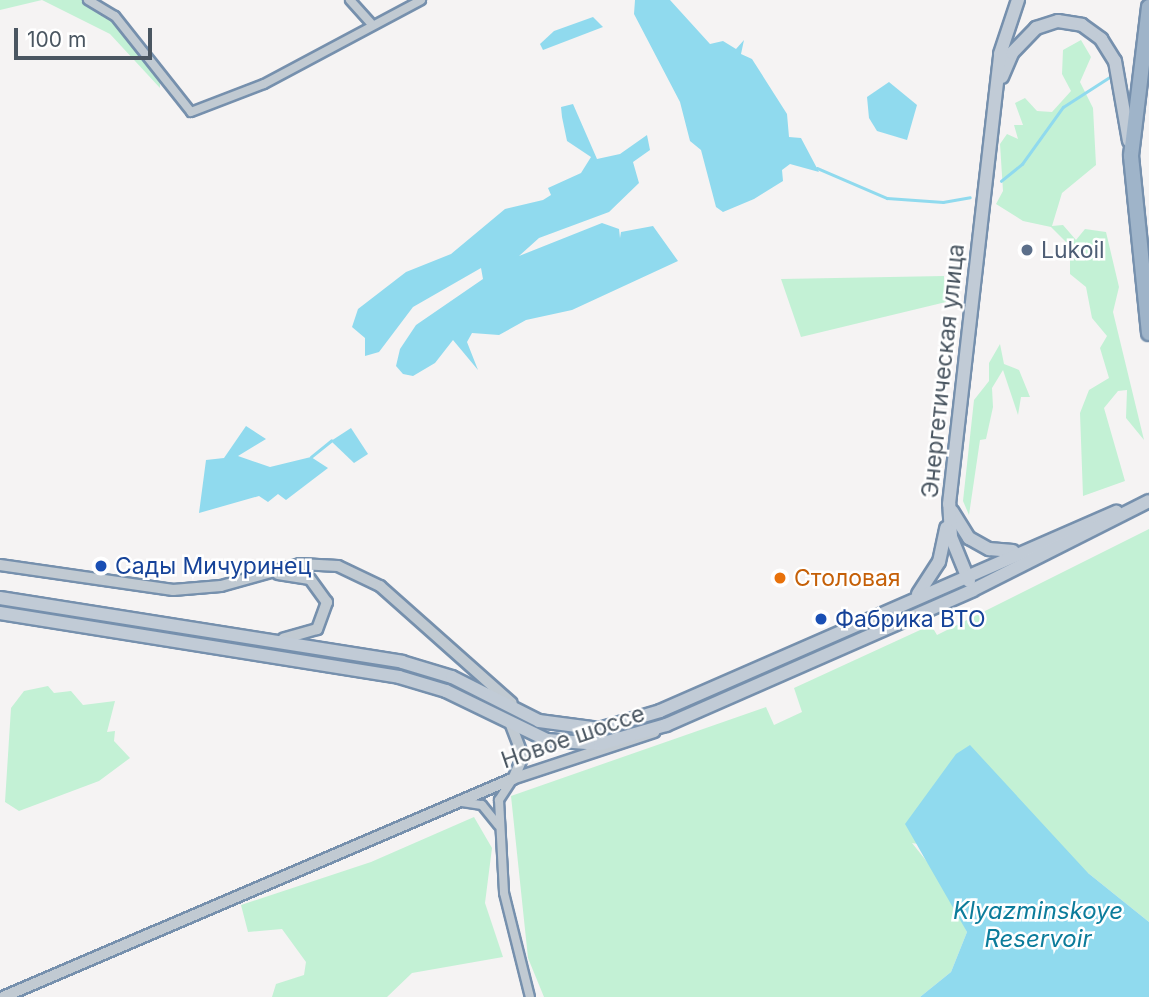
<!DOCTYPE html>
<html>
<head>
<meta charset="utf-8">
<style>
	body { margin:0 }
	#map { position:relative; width:1149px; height:997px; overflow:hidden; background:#f5f3f3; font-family:Inter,sans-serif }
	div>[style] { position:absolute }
	.green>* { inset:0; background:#c3f1d5 }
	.water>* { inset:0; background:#90daee }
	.stream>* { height:2.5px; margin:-1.25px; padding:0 1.25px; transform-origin:1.25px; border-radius:1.25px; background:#90daee }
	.roads { filter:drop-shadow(2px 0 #7690ad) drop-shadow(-2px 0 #7690ad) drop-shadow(0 2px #7690ad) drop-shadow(0 -2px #7690ad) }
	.minor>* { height:8px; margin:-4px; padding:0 4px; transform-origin:4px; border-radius:4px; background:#c1cad2 }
	.tertiary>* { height:10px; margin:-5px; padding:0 5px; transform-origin:5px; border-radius:5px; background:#c1cad2 }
	.secondary>* { height:12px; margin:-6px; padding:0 6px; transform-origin:6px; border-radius:6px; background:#c1cbd6 }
	.trunk>* { height:14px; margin:-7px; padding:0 7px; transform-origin:7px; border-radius:7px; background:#9fb4c9 }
	.dots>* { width:19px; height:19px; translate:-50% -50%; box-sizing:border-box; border:4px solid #fff; border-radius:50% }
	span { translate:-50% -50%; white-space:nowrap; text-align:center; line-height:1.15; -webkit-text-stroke:5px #fff; paint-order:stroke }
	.service-label { font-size:23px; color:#4e5e75 }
	.left { translate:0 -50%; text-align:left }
	.street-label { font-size:23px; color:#4a5661 }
	.transit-label { font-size:23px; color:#164399 }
	.food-label { font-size:23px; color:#c56008 }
	.water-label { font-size:24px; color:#0c7c9b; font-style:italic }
	.scale { position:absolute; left:14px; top:28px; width:138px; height:32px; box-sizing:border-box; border:4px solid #4a5661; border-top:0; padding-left:9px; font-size:21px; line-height:24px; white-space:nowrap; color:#4a5661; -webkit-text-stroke:5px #fff; paint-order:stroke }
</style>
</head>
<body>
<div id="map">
	<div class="green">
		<i style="clip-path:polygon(0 0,84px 0,113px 17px,160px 73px,160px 88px,110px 34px,42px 0,0 10px)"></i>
		<i style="clip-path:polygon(1081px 40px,1091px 57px,1080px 82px,1093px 108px,1096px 165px,1062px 193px,1052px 226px,1063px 225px,1076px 240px,1085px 229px,1106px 232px,1119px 287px,1113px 312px,1144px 440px,1126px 418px,1127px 390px,1118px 391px,1104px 408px,1125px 481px,1083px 496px,1080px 413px,1089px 390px,1109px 378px,1100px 348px,1107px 336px,1092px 318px,1086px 287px,1070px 274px,1070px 246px,1051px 227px,1023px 221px,996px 204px,1003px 191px,1000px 144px,1007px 134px,1018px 139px,1014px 125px,1023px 125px,1015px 103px,1025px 98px,1037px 111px,1052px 112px,1071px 91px,1062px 74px,1063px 50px)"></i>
		<i style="clip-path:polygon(944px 276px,946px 302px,801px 337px,781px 279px)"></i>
		<i style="clip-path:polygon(1000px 344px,1004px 364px,1019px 370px,1030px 397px,1021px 397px,1018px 415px,1003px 370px,992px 388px,993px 407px,986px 439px,980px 440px,969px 515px,963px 501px,974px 400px,989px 381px,989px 363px)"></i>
		<i style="clip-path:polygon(1149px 529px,1149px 922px,1088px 873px,912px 843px,945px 884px,967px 932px,951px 972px,920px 997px,544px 997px,528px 958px,511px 796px,766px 707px,774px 725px,802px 712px,794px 688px,931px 625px,937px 635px)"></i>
		<i style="clip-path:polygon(48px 686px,54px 693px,71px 691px,83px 705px,115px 701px,107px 732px,115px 731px,114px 741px,130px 758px,99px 781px,19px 811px,5px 802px,11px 708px,24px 691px)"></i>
		<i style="clip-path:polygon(474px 817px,492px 848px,485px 903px,503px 957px,412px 973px,387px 997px,272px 997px,276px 984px,304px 975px,306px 962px,282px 929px,248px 932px,241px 905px,371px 862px)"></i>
	</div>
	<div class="water">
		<i style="clip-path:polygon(635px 0,670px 0,710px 44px,723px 41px,736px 49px,744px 40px,741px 54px,752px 59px,787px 114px,789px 137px,801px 138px,819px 172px,790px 164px,782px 170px,783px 181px,754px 199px,723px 212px,716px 207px,701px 150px,690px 141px,680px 102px,634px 14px)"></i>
		<i style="clip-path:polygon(593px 17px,603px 27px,543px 50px,540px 44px,554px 31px)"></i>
		<i style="clip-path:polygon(889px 82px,917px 105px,907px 140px,877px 131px,869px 118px,867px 97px)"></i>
		<i style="clip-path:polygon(573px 104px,597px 159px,620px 154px,647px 135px,650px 150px,633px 162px,639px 183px,609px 212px,539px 238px,519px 256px,602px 223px,619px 229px,620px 238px,621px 232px,653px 226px,678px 261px,572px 310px,526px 320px,499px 335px,472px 333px,467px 342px,478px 370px,453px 340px,435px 363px,413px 376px,403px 374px,396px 366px,400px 349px,416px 325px,483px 279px,481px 268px,413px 307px,379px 352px,365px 356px,365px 338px,352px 327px,358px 309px,406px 272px,451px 254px,505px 209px,543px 200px,551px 195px,548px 188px,581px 173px,591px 157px,567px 141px,562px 117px,561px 107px)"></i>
		<i style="clip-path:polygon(246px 426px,266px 439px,238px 456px,270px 467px,311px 457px,328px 468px,286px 500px,278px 494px,268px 502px,259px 496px,199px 513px,206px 460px,224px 458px)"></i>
		<i style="clip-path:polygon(351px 428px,368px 454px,354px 463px,331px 441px)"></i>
		<i style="clip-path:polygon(970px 745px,1088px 873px,1149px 922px,1149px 997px,920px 997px,951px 972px,967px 932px,905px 824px,956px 754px)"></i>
	</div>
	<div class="stream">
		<i style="left:817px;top:168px;width:76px;rotate:23.2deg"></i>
		<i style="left:887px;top:198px;width:56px;rotate:4.1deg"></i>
		<i style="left:943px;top:202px;width:27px;rotate:-10deg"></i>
		<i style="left:1001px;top:181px;width:27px;rotate:-39deg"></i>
		<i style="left:1022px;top:164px;width:70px;rotate:-54.3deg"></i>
		<i style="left:1063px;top:107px;width:54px;rotate:-32.8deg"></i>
		<i style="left:311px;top:457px;width:26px;rotate:-39deg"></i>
	</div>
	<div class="roads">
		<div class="minor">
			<i style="left:88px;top:0;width:31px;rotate:31deg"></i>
			<i style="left:115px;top:16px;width:122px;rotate:51.6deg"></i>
			<i style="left:191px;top:112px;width:78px;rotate:-21deg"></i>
			<i style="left:264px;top:84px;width:178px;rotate:-28.1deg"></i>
			<i style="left:350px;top:0;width:31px;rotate:48deg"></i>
			<i style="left:512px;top:780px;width:24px;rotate:123deg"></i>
			<i style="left:499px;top:800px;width:93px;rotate:86.9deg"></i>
			<i style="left:504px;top:893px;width:107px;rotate:76deg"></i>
			<i style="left:462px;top:802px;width:20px;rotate:9deg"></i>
			<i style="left:482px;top:805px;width:26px;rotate:51deg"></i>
		</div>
		<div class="tertiary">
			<i style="left:0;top:565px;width:175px;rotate:8.2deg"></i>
			<i style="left:173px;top:590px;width:48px;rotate:-4.8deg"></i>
			<i style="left:221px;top:586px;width:82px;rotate:-15.6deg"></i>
			<i style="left:300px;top:564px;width:38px;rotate:3deg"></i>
			<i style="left:338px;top:566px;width:47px;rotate:25.5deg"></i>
			<i style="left:380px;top:586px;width:176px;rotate:41.6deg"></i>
			<i style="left:278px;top:574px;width:32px;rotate:9deg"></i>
			<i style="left:310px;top:579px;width:29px;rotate:54deg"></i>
			<i style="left:327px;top:602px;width:29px;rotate:110deg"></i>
			<i style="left:317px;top:629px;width:35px;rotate:164deg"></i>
			<i style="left:511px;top:725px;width:33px;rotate:69deg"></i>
			<i style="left:523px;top:756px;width:25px;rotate:113deg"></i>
			<i style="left:3px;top:997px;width:554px;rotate:-23.19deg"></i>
			<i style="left:512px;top:779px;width:150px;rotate:-18.3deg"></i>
		</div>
		<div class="secondary">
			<i style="left:1002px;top:77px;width:26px;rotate:-67deg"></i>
			<i style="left:1012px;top:53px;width:35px;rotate:-46deg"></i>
			<i style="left:1036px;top:28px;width:23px;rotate:-18deg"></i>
			<i style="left:1058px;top:21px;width:24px;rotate:9deg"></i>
			<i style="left:1082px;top:25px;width:24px;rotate:36deg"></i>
			<i style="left:1101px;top:39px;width:26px;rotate:58deg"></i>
			<i style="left:1115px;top:61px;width:81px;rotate:80.1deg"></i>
			<i style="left:952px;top:511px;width:32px;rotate:58deg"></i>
			<i style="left:969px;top:538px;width:23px;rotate:29deg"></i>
			<i style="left:989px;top:549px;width:24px;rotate:5deg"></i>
			<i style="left:969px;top:581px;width:48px;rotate:-112.2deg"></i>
			<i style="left:951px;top:537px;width:33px;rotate:-93deg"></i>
			<i style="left:949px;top:504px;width:453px;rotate:-83.5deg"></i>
			<i style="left:1000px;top:54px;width:57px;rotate:-71.6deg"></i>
			<i style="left:918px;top:594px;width:38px;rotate:-57deg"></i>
			<i style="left:939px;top:562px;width:35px;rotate:-78deg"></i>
			<i style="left:0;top:598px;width:407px;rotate:9deg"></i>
			<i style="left:402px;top:662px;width:52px;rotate:16.7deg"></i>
			<i style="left:452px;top:677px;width:97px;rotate:26.8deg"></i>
			<i style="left:539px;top:721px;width:61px;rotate:7.6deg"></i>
			<i style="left:599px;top:729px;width:64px;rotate:-16.4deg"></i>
			<i style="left:660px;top:711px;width:498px;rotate:-23.6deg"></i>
			<i style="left:0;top:613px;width:404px;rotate:9.1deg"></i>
			<i style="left:399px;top:677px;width:49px;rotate:16.6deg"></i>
			<i style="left:446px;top:691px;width:112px;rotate:25.9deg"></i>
			<i style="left:547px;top:740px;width:53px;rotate:4.3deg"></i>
			<i style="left:600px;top:744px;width:69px;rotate:-16.1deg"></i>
			<i style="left:666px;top:725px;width:335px;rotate:-23.7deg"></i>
			<i style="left:973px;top:590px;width:197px;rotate:-26.8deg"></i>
		</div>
		<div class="trunk">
			<i style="left:1149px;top:7px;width:150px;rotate:96.9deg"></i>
			<i style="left:1131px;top:156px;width:178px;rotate:84.2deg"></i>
		</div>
	</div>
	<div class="dots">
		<i style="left:1027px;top:250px;background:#5c6f8a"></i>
		<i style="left:101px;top:566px;background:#1a4fb4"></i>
		<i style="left:780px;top:578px;background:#e8710a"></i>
		<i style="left:821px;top:619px;background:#1a4fb4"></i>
	</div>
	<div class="service-label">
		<span class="left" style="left:1041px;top:250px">Lukoil</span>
	</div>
	<div class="street-label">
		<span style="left:943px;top:371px;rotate:-84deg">Энергетическая улица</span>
		<span style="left:573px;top:737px;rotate:-19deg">Новое шоссе</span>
	</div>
	<div class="transit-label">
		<span class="left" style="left:115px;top:566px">Сады Мичуринец</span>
		<span class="left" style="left:835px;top:619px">Фабрика ВТО</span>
	</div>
	<div class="food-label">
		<span class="left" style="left:794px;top:578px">Столовая</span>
	</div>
	<div class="water-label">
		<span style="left:1038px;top:925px">Klyazminskoye<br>Reservoir</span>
	</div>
	<div class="scale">100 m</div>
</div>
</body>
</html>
